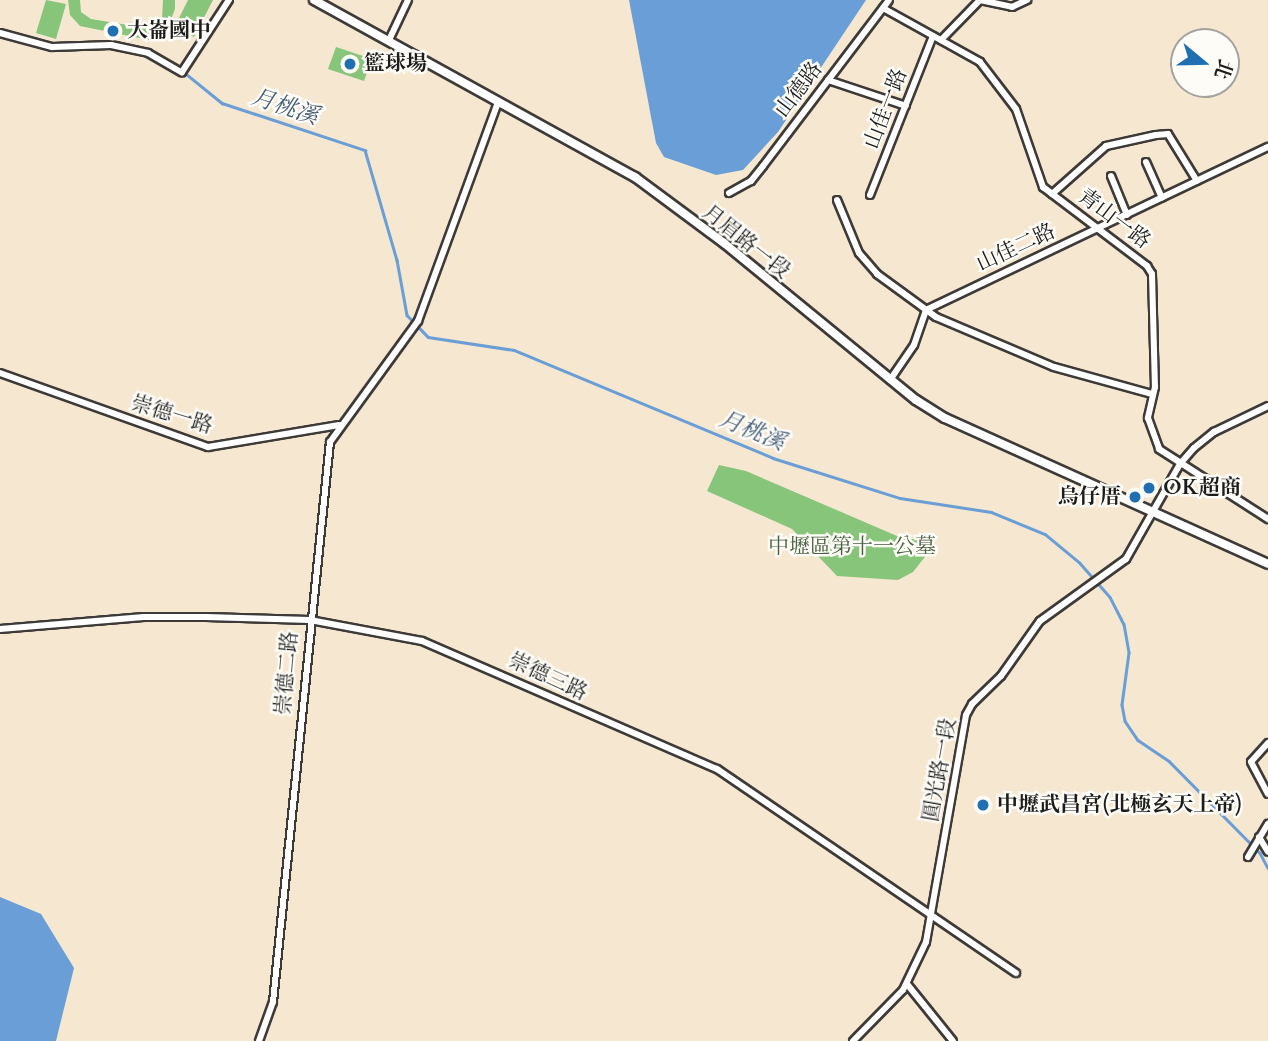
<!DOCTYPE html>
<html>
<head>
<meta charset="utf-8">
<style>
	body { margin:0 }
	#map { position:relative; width:1268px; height:1041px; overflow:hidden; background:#f6e7d1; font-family:Cardo,"Noto Serif TC",serif }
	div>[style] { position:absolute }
	.green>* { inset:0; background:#87c57b }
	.water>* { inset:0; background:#6a9ed6 }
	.stream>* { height:2.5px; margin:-1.25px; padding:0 1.25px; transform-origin:1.25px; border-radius:1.25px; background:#6a9ed6 }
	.roads { filter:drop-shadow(2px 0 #3d3a37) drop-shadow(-2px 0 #3d3a37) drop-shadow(0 2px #3d3a37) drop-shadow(0 -2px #3d3a37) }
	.minor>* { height:6px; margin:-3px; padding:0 3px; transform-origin:3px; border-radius:3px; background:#fff }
	.tertiary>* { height:8px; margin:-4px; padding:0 4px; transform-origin:4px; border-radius:4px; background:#fff }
	.dots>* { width:19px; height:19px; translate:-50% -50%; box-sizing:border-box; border:4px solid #fdfcf7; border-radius:50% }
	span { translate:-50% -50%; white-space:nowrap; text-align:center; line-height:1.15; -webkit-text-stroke:5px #fdfcf7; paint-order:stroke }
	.poi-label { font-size:21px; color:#1c1c1c; font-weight:700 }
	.left { translate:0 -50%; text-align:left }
	.right { translate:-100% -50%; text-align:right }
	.street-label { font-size:21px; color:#1c1c1c }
	.park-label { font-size:21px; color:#476042 }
	.water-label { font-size:23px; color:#435d79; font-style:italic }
	.north { position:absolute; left:1170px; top:28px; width:70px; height:70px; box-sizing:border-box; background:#fdfcf7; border:2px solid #a3a29f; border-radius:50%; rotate:109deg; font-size:19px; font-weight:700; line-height:28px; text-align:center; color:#1c1c1c }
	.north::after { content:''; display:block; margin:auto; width:24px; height:32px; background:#1f6fb2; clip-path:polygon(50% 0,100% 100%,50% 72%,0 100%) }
</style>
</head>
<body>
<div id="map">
	<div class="green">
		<i style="clip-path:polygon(46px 0,66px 4px,56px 39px,36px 33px)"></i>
		<i style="clip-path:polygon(68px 0,80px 0,81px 12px,91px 19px,146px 28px,162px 20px,163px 0,175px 0,175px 9px,166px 32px,149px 40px,80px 26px,70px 15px)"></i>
		<i style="clip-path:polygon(188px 0,213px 0,194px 37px,174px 28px)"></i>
		<i style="clip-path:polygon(336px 47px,372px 59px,364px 81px,328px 69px)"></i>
		<i style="clip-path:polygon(719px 465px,746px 471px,904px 539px,924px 539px,932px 548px,913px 572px,898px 580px,837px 576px,792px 529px,707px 491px)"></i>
	</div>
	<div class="water">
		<i style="clip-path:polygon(629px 0,866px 0,778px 132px,743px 170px,716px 175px,664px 157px,656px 143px)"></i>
		<i style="clip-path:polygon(0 897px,41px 914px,74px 968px,56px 1041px,0 1041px)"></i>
	</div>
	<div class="stream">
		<i style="left:185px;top:73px;width:48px;rotate:39deg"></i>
		<i style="left:222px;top:103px;width:151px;rotate:18.2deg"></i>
		<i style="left:365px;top:150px;width:115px;rotate:73.8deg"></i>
		<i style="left:397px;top:260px;width:56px;rotate:79.7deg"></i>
		<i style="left:407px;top:315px;width:30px;rotate:46deg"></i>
		<i style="left:428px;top:337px;width:87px;rotate:8.6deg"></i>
		<i style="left:514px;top:350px;width:281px;rotate:22.6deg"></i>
		<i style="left:773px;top:458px;width:133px;rotate:17.5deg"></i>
		<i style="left:900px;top:498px;width:92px;rotate:8.7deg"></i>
		<i style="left:991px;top:512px;width:58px;rotate:22.2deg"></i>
		<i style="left:1045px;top:534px;width:45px;rotate:39.6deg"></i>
		<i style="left:1080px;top:563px;width:45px;rotate:48.6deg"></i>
		<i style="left:1110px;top:597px;width:30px;rotate:63deg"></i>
		<i style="left:1124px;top:624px;width:29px;rotate:80deg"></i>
		<i style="left:1129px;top:653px;width:52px;rotate:97.7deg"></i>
		<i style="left:1122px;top:705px;width:16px;rotate:79deg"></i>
		<i style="left:1125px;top:721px;width:23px;rotate:56deg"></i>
		<i style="left:1138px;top:740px;width:37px;rotate:34deg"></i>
		<i style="left:1169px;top:761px;width:129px;rotate:45.3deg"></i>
		<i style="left:1260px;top:853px;width:17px;rotate:62deg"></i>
	</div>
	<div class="roads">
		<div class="minor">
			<i style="left:883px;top:8px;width:111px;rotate:29.1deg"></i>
			<i style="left:980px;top:62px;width:59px;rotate:52.5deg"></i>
			<i style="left:1016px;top:109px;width:83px;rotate:70.9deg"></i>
			<i style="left:1043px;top:187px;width:131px;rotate:37.2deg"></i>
			<i style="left:1147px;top:266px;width:9px;rotate:58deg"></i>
			<i style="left:1152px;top:274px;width:113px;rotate:88.5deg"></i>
			<i style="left:1155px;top:387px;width:32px;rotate:103deg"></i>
			<i style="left:1148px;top:418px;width:33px;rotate:70deg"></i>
			<i style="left:1159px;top:449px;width:130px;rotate:32.7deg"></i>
			<i style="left:0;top:33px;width:54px;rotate:15.1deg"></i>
			<i style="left:52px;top:47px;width:59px;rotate:-1.9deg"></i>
			<i style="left:111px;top:45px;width:38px;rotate:12deg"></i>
			<i style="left:148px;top:53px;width:39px;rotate:30deg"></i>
			<i style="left:389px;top:40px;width:44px;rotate:-64.6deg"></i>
			<i style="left:941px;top:40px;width:56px;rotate:-45.7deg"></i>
			<i style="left:980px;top:0;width:33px;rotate:12deg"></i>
			<i style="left:1012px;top:7px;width:17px;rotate:-25deg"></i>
			<i style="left:182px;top:72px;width:86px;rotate:-56.9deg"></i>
			<i style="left:828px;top:80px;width:82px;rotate:18.4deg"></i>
			<i style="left:1146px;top:162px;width:39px;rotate:66deg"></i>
			<i style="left:1111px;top:176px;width:42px;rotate:67.7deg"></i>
			<i style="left:729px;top:193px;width:25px;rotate:-29deg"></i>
			<i style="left:751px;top:181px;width:19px;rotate:-51deg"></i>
			<i style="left:763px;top:166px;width:208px;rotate:-52.8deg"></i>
			<i style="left:1052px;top:194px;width:72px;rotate:-41.6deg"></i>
			<i style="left:1106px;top:146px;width:51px;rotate:-12.4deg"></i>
			<i style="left:1156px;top:135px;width:12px;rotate:-5deg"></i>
			<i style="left:1168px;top:134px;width:55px;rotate:58.3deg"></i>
			<i style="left:870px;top:195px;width:171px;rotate:-68.4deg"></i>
			<i style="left:837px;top:200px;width:57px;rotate:67.5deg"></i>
			<i style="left:859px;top:253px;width:28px;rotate:49deg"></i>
			<i style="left:877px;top:274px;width:73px;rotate:36.1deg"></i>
			<i style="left:936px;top:317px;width:128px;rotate:23deg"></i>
			<i style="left:1054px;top:367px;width:102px;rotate:15.4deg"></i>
			<i style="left:0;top:373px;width:221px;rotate:19.6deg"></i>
			<i style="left:208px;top:447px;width:133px;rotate:-9.5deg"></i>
			<i style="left:890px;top:380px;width:42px;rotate:-55.6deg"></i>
			<i style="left:914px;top:345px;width:37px;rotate:-71deg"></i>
			<i style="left:926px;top:310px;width:379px;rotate:-25.5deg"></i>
			<i style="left:0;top:629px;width:144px;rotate:-4.8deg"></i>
			<i style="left:144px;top:617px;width:62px"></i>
			<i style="left:206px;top:617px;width:104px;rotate:1.7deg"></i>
			<i style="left:310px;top:620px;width:114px;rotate:10.6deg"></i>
			<i style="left:422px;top:641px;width:322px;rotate:23.5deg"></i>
			<i style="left:717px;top:769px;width:362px;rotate:34.3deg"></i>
			<i style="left:1268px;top:743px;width:25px;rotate:132deg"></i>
			<i style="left:1251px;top:762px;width:36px;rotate:62deg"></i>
			<i style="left:1259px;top:837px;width:17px;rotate:59deg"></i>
			<i style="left:1248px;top:857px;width:39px;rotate:-59deg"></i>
			<i style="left:907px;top:984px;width:73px;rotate:51.1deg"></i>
			<i style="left:259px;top:1041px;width:41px;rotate:-70.3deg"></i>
			<i style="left:273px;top:1002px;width:563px;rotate:-84.19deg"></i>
			<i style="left:330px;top:442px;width:150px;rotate:-54deg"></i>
			<i style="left:418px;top:321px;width:233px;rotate:-69.9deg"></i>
			<i style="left:853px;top:1041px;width:71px;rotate:-45.6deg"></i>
			<i style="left:903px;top:990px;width:53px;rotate:-64.4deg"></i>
			<i style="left:926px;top:942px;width:230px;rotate:-80deg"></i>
			<i style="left:966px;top:715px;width:13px;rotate:-61deg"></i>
			<i style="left:972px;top:704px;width:40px;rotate:-44deg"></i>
			<i style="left:1001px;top:676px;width:67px;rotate:-54.7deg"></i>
			<i style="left:1040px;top:621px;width:106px;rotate:-35.8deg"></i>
			<i style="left:1126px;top:559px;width:109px;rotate:-60.4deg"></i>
			<i style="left:1180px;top:464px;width:21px;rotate:-49deg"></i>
			<i style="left:1194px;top:448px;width:26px;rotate:-39deg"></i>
			<i style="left:1214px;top:432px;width:60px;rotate:-25.7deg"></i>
		</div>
		<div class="tertiary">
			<i style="left:314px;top:0;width:367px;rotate:28.9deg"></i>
			<i style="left:635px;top:177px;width:111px;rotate:36.6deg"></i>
			<i style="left:724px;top:243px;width:248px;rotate:39.3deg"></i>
			<i style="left:916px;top:400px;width:34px;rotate:32deg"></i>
			<i style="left:945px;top:418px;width:354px;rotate:24.3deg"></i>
		</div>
	</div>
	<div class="dots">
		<i style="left:113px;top:31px;background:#1f6fb2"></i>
		<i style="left:350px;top:64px;background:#1f6fb2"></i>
		<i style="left:1149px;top:488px;background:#1f6fb2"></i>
		<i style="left:1135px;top:497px;background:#1f6fb2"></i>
		<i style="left:983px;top:805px;background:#1f6fb2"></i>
	</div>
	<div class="poi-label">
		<span class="left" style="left:127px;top:31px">大崙國中</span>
		<span class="left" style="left:364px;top:64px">籃球場</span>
		<span class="left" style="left:1163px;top:488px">OK超商</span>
		<span class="right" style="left:1121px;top:497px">烏仔厝</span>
		<span class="left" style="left:997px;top:805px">中壢武昌宮(北極玄天上帝)</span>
	</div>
	<div class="street-label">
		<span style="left:799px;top:90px;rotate:-53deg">山德路</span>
		<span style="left:886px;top:109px;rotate:-69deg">山佳一路</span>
		<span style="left:1114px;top:219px;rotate:37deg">青山一路</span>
		<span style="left:746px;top:242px;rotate:38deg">月眉路一段</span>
		<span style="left:1016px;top:248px;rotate:-25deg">山佳二路</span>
		<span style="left:172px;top:415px;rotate:17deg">崇德一路</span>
		<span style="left:287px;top:673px;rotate:-85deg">崇德二路</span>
		<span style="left:548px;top:677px;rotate:25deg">崇德三路</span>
		<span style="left:940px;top:770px;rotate:-80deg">圓光路一段</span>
	</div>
	<div class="park-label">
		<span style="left:852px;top:547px">中壢區第十一公墓</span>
	</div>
	<div class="water-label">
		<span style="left:285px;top:107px;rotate:18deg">月桃溪</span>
		<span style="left:752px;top:431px;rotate:22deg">月桃溪</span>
	</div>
	<div class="north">北</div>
</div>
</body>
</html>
